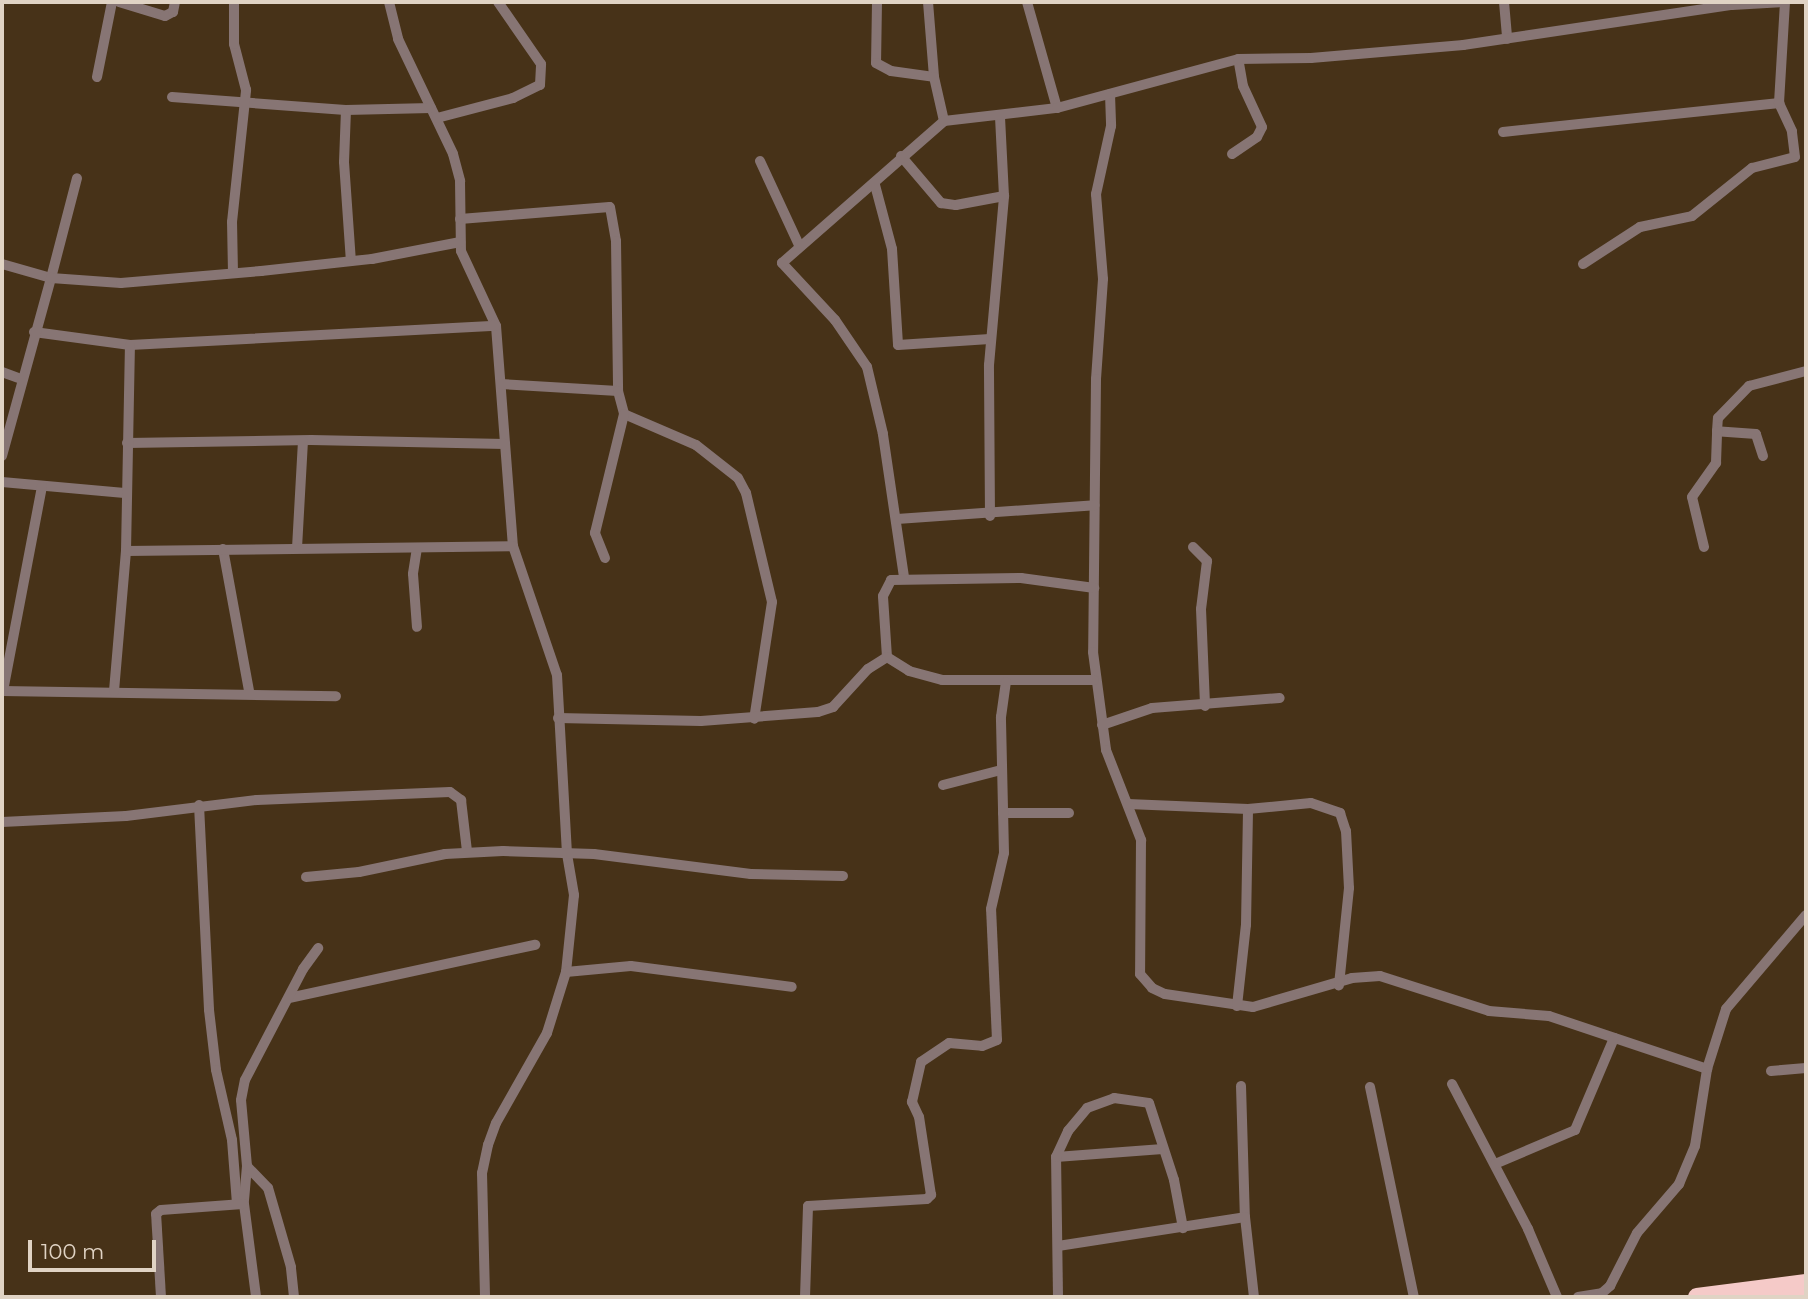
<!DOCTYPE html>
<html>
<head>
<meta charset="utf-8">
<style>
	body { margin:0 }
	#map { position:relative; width:1808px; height:1299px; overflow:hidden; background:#473218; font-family:Montserrat,sans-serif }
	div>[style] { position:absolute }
	.minor>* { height:10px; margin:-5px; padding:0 5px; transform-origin:5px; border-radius:5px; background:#877574 }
	.highway>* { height:18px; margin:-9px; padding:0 9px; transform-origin:9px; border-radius:9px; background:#f5cac8 }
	span { translate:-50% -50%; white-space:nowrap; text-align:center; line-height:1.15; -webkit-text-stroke:5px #473218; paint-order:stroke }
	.frame { position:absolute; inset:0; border:4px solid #e0d3c4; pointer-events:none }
	.scale { position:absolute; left:28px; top:1240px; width:128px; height:32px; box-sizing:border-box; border:4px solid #e0d3c4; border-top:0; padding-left:9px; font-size:21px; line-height:24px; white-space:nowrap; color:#e0d3c4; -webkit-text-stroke:5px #473218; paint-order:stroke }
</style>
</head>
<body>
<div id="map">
	<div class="minor">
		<i style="left:119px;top:2px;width:48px;rotate:16.9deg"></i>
		<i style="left:165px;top:16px;width:9px;rotate:-27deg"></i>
		<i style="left:173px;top:12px;width:10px;rotate:-79deg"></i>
		<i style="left:389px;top:2px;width:38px;rotate:76deg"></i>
		<i style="left:398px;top:39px;width:127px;rotate:64.4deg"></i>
		<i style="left:453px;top:154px;width:28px;rotate:75deg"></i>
		<i style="left:460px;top:181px;width:70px;rotate:89.2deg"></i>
		<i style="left:461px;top:251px;width:83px;rotate:65deg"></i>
		<i style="left:496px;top:326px;width:221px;rotate:85.6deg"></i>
		<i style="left:513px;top:546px;width:136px;rotate:71.2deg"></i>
		<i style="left:557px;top:675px;width:179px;rotate:86.8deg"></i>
		<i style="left:567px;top:854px;width:42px;rotate:80.3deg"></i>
		<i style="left:574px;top:895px;width:77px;rotate:95.9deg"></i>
		<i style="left:566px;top:972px;width:64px;rotate:107.3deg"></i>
		<i style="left:547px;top:1033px;width:103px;rotate:119.5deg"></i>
		<i style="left:496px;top:1123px;width:23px;rotate:110deg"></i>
		<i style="left:488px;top:1145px;width:29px;rotate:102deg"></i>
		<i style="left:482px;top:1173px;width:124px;rotate:88.6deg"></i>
		<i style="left:877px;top:2px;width:61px;rotate:90.9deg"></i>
		<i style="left:876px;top:63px;width:17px;rotate:28deg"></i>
		<i style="left:891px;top:71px;width:43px;rotate:7.9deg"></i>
		<i style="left:928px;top:2px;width:75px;rotate:85.4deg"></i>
		<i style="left:934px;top:77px;width:45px;rotate:77.2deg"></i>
		<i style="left:1027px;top:2px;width:110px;rotate:74.2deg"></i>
		<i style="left:1504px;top:2px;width:37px;rotate:85deg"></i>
		<i style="left:97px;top:77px;width:76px;rotate:-78.7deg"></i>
		<i style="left:1110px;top:94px;width:32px;rotate:88deg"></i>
		<i style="left:1111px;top:126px;width:70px;rotate:102.4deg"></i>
		<i style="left:1096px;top:194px;width:85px;rotate:85.3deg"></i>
		<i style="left:1103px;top:279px;width:100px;rotate:94deg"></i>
		<i style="left:1096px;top:379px;width:273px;rotate:90.6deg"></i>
		<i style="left:1093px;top:652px;width:99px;rotate:82.4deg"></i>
		<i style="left:1106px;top:750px;width:97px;rotate:68.7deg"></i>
		<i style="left:1141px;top:840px;width:134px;rotate:90.4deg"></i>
		<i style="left:1140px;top:974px;width:18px;rotate:49deg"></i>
		<i style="left:1152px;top:988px;width:14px;rotate:25deg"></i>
		<i style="left:1165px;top:994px;width:89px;rotate:8.4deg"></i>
		<i style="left:1253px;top:1007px;width:103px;rotate:-16.3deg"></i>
		<i style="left:1352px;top:978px;width:28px;rotate:-4deg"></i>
		<i style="left:1380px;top:976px;width:114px;rotate:17.8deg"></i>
		<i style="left:1489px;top:1011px;width:60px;rotate:4.8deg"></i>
		<i style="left:1549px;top:1016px;width:167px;rotate:18.5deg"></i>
		<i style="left:172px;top:97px;width:174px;rotate:4.3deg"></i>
		<i style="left:346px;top:110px;width:85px;rotate:-1.3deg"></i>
		<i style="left:346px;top:110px;width:52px;rotate:92.2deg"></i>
		<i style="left:344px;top:162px;width:99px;rotate:86deg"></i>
		<i style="left:437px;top:118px;width:79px;rotate:-14.7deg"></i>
		<i style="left:513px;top:98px;width:30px;rotate:-26deg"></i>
		<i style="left:540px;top:85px;width:21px;rotate:-87deg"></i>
		<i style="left:541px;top:64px;width:75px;rotate:-124.7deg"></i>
		<i style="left:1503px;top:132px;width:278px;rotate:-6deg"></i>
		<i style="left:1232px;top:154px;width:30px;rotate:-34deg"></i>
		<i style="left:1257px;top:137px;width:11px;rotate:-63deg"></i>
		<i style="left:1262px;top:127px;width:45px;rotate:-114.9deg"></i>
		<i style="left:1243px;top:86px;width:27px;rotate:-100deg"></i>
		<i style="left:901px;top:156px;width:62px;rotate:49.6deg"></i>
		<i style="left:941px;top:203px;width:15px;rotate:8deg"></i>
		<i style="left:956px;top:205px;width:49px;rotate:-10.6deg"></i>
		<i style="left:760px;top:161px;width:93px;rotate:65.1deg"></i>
		<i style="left:875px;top:185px;width:66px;rotate:75.1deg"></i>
		<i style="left:892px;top:249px;width:96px;rotate:86.4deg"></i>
		<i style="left:898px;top:345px;width:92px;rotate:-3.7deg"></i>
		<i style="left:460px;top:219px;width:150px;rotate:-4.6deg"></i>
		<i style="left:610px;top:207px;width:35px;rotate:80deg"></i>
		<i style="left:616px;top:241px;width:150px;rotate:89.2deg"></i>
		<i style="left:2px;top:264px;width:51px;rotate:15.9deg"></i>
		<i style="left:51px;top:278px;width:103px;rotate:-75.4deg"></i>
		<i style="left:1583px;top:264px;width:68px;rotate:-33deg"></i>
		<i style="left:1640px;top:227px;width:53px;rotate:-11.9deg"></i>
		<i style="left:1692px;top:216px;width:77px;rotate:-38.7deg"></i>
		<i style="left:1752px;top:168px;width:44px;rotate:-14.3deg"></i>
		<i style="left:1795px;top:157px;width:26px;rotate:-97deg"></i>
		<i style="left:1792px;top:131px;width:31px;rotate:-115deg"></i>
		<i style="left:1779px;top:103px;width:101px;rotate:-86.6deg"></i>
		<i style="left:233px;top:273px;width:51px;rotate:-91.1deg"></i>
		<i style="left:232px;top:222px;width:133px;rotate:-83.9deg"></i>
		<i style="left:246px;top:90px;width:48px;rotate:-104.6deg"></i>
		<i style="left:234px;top:44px;width:42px;rotate:-90deg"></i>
		<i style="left:34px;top:332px;width:97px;rotate:7.7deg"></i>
		<i style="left:130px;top:345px;width:366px;rotate:-3deg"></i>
		<i style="left:2px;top:372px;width:20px;rotate:20deg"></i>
		<i style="left:501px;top:384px;width:117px;rotate:3.4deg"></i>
		<i style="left:618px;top:391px;width:24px;rotate:75deg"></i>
		<i style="left:624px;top:414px;width:78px;rotate:23.3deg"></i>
		<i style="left:696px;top:445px;width:53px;rotate:38.2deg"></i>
		<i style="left:738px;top:478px;width:17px;rotate:62deg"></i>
		<i style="left:746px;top:493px;width:112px;rotate:76.6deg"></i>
		<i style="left:772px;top:602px;width:118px;rotate:98.7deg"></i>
		<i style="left:127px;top:443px;width:184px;rotate:-0.9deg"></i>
		<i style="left:311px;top:440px;width:194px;rotate:1.2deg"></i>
		<i style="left:2px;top:456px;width:185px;rotate:-74.6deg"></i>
		<i style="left:51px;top:278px;width:70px;rotate:4.1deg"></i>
		<i style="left:121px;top:283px;width:141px;rotate:-4.9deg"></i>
		<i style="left:261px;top:271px;width:112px;rotate:-6.2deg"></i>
		<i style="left:372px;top:259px;width:90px;rotate:-10.9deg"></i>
		<i style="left:1763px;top:456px;width:23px;rotate:-108deg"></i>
		<i style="left:1756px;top:434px;width:39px;rotate:-176deg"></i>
		<i style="left:1717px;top:431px;width:13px;rotate:-86deg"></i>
		<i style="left:1718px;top:418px;width:45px;rotate:-45.9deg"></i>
		<i style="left:1749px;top:386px;width:59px;rotate:-14.7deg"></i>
		<i style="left:2px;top:482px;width:123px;rotate:5.1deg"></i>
		<i style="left:990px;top:516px;width:151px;rotate:-90.4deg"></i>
		<i style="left:989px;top:365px;width:170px;rotate:-84.9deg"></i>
		<i style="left:1004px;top:196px;width:79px;rotate:-92.9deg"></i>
		<i style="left:897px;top:519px;width:198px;rotate:-4deg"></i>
		<i style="left:1193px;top:547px;width:20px;rotate:45deg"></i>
		<i style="left:1207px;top:561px;width:48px;rotate:97.1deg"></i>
		<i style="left:1201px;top:609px;width:97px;rotate:87.6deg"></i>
		<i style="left:1704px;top:547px;width:51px;rotate:-103.5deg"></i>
		<i style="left:1692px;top:497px;width:42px;rotate:-54.8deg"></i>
		<i style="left:1716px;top:463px;width:32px;rotate:-88deg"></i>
		<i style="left:297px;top:548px;width:107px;rotate:-86.8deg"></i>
		<i style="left:417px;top:548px;width:26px;rotate:99deg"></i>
		<i style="left:413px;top:574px;width:53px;rotate:85.7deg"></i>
		<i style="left:223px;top:549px;width:144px;rotate:79.6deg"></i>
		<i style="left:126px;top:551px;width:387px;rotate:-0.7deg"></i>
		<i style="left:605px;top:558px;width:27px;rotate:-112deg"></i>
		<i style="left:595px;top:533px;width:122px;rotate:-76.3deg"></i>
		<i style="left:904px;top:577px;width:145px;rotate:-98.4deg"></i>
		<i style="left:883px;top:434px;width:69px;rotate:-103.4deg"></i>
		<i style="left:867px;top:367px;width:57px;rotate:-124.2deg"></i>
		<i style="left:835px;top:320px;width:78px;rotate:-132.9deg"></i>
		<i style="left:782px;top:263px;width:215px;rotate:-41.2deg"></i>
		<i style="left:944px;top:121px;width:114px;rotate:-6.6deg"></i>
		<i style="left:1057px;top:108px;width:188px;rotate:-15.1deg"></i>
		<i style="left:1238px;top:59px;width:73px;rotate:-0.8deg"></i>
		<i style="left:1311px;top:58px;width:153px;rotate:-4.9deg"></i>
		<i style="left:1463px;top:45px;width:272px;rotate:-8.5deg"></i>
		<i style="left:1732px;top:5px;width:52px;rotate:-3.3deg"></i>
		<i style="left:887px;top:657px;width:61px;rotate:-93.8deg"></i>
		<i style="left:883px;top:596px;width:18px;rotate:-63deg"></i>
		<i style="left:891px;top:580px;width:130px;rotate:-0.9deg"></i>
		<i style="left:1021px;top:578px;width:74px;rotate:7.8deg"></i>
		<i style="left:2px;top:691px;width:334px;rotate:0.9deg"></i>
		<i style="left:3px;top:691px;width:208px;rotate:-79.2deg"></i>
		<i style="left:114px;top:691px;width:141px;rotate:-85.1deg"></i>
		<i style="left:126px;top:551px;width:206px;rotate:-88.9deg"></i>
		<i style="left:558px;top:718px;width:143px;rotate:1.2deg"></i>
		<i style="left:701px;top:721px;width:117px;rotate:-4.4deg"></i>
		<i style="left:818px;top:712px;width:16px;rotate:-18deg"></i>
		<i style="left:833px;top:707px;width:52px;rotate:-47.4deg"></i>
		<i style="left:868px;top:669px;width:22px;rotate:-32deg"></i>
		<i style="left:887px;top:657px;width:26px;rotate:32deg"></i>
		<i style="left:909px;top:671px;width:34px;rotate:15deg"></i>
		<i style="left:942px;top:680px;width:152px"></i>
		<i style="left:1102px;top:725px;width:53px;rotate:-18.8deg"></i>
		<i style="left:1152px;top:708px;width:128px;rotate:-4.5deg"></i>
		<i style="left:943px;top:785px;width:60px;rotate:-14.5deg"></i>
		<i style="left:1128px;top:804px;width:120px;rotate:2.4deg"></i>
		<i style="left:1248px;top:809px;width:63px;rotate:-5.4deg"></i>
		<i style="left:1311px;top:803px;width:31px;rotate:19deg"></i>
		<i style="left:1340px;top:813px;width:19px;rotate:72deg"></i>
		<i style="left:1346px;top:831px;width:57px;rotate:87deg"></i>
		<i style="left:1349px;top:888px;width:98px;rotate:95.9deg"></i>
		<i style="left:199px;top:805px;width:205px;rotate:87.2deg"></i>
		<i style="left:209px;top:1010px;width:60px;rotate:83.3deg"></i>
		<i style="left:216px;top:1070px;width:72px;rotate:77.1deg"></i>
		<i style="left:232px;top:1140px;width:64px;rotate:85.5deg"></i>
		<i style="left:1003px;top:813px;width:66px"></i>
		<i style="left:2px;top:822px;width:124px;rotate:-2.8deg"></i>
		<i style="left:126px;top:816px;width:132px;rotate:-7deg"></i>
		<i style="left:257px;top:800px;width:193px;rotate:-2.4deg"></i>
		<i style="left:450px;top:792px;width:14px;rotate:36deg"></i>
		<i style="left:461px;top:800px;width:51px;rotate:83.3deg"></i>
		<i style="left:306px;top:877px;width:53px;rotate:-5.4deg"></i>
		<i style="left:359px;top:872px;width:88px;rotate:-11.8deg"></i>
		<i style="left:445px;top:854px;width:58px;rotate:-3deg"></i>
		<i style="left:503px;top:851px;width:91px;rotate:1.9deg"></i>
		<i style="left:594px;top:854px;width:158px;rotate:7.3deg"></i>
		<i style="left:751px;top:874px;width:92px;rotate:1.2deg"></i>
		<i style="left:566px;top:972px;width:65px;rotate:-5.3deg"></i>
		<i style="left:631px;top:966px;width:162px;rotate:7.4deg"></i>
		<i style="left:289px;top:998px;width:252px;rotate:-12.2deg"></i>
		<i style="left:1237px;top:1006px;width:81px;rotate:-83.7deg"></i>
		<i style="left:1246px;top:925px;width:116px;rotate:-89deg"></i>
		<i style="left:1771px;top:1071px;width:35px;rotate:-5deg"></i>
		<i style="left:1452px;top:1084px;width:164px;rotate:62.3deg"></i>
		<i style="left:1528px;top:1229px;width:74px;rotate:66.9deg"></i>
		<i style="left:1241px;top:1086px;width:131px;rotate:88.3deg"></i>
		<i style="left:1245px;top:1217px;width:81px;rotate:83.6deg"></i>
		<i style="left:1370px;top:1087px;width:215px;rotate:78.2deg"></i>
		<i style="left:1056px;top:1157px;width:107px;rotate:-4.3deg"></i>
		<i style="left:1495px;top:1164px;width:87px;rotate:-23deg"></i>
		<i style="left:1575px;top:1130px;width:100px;rotate:-67deg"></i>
		<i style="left:247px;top:1166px;width:38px;rotate:95deg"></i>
		<i style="left:244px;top:1204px;width:94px;rotate:82.6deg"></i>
		<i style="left:1058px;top:1246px;width:189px;rotate:-8.8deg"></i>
		<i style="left:161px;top:1297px;width:83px;rotate:-93.4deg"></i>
		<i style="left:156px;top:1214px;width:6px;rotate:-39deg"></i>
		<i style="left:161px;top:1210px;width:82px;rotate:-4.2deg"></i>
		<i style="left:294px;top:1297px;width:30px;rotate:-96deg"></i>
		<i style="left:291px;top:1267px;width:82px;rotate:-106.2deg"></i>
		<i style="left:268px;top:1188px;width:30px;rotate:-134deg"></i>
		<i style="left:247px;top:1166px;width:66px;rotate:-95.2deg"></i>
		<i style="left:241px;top:1100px;width:20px;rotate:-79deg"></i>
		<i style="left:245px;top:1080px;width:125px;rotate:-62.4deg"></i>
		<i style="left:303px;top:969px;width:26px;rotate:-54deg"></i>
		<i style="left:805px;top:1297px;width:91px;rotate:-88.1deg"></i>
		<i style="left:808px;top:1206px;width:119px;rotate:-3.4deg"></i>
		<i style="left:927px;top:1199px;width:6px;rotate:-45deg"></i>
		<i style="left:931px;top:1195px;width:79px;rotate:-98.7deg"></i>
		<i style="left:919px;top:1117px;width:17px;rotate:-115deg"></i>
		<i style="left:912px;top:1102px;width:41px;rotate:-77.3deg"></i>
		<i style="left:921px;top:1062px;width:34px;rotate:-34deg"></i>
		<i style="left:949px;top:1043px;width:33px;rotate:5deg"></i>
		<i style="left:982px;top:1046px;width:16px;rotate:-22deg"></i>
		<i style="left:997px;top:1040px;width:131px;rotate:-92.6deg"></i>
		<i style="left:991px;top:909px;width:57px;rotate:-76.9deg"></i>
		<i style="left:1004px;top:853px;width:136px;rotate:-91.3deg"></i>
		<i style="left:1001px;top:717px;width:35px;rotate:-82deg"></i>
		<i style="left:1058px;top:1297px;width:140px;rotate:-90.8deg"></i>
		<i style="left:1056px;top:1157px;width:29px;rotate:-65deg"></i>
		<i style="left:1068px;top:1131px;width:30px;rotate:-50deg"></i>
		<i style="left:1087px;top:1108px;width:29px;rotate:-20deg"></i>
		<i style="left:1114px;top:1098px;width:35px;rotate:8deg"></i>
		<i style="left:1149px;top:1103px;width:81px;rotate:72deg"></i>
		<i style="left:1174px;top:1180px;width:49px;rotate:79.4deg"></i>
		<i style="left:1578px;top:1297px;width:24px;rotate:-9deg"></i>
		<i style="left:1602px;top:1293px;width:11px;rotate:-41deg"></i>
		<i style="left:1610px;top:1286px;width:59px;rotate:-63deg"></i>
		<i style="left:1637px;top:1233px;width:65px;rotate:-49.4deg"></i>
		<i style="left:1679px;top:1184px;width:41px;rotate:-67.2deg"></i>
		<i style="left:1695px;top:1146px;width:78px;rotate:-81.1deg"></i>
		<i style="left:1707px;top:1069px;width:63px;rotate:-72.4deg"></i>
		<i style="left:1726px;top:1009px;width:123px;rotate:-49.6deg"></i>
	</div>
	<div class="highway">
		<i style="left:1697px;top:1297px;width:110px;rotate:-7.3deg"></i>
		<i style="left:1789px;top:1297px;width:17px;rotate:-7deg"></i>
	</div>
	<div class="frame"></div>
	<div class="scale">100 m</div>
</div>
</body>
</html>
